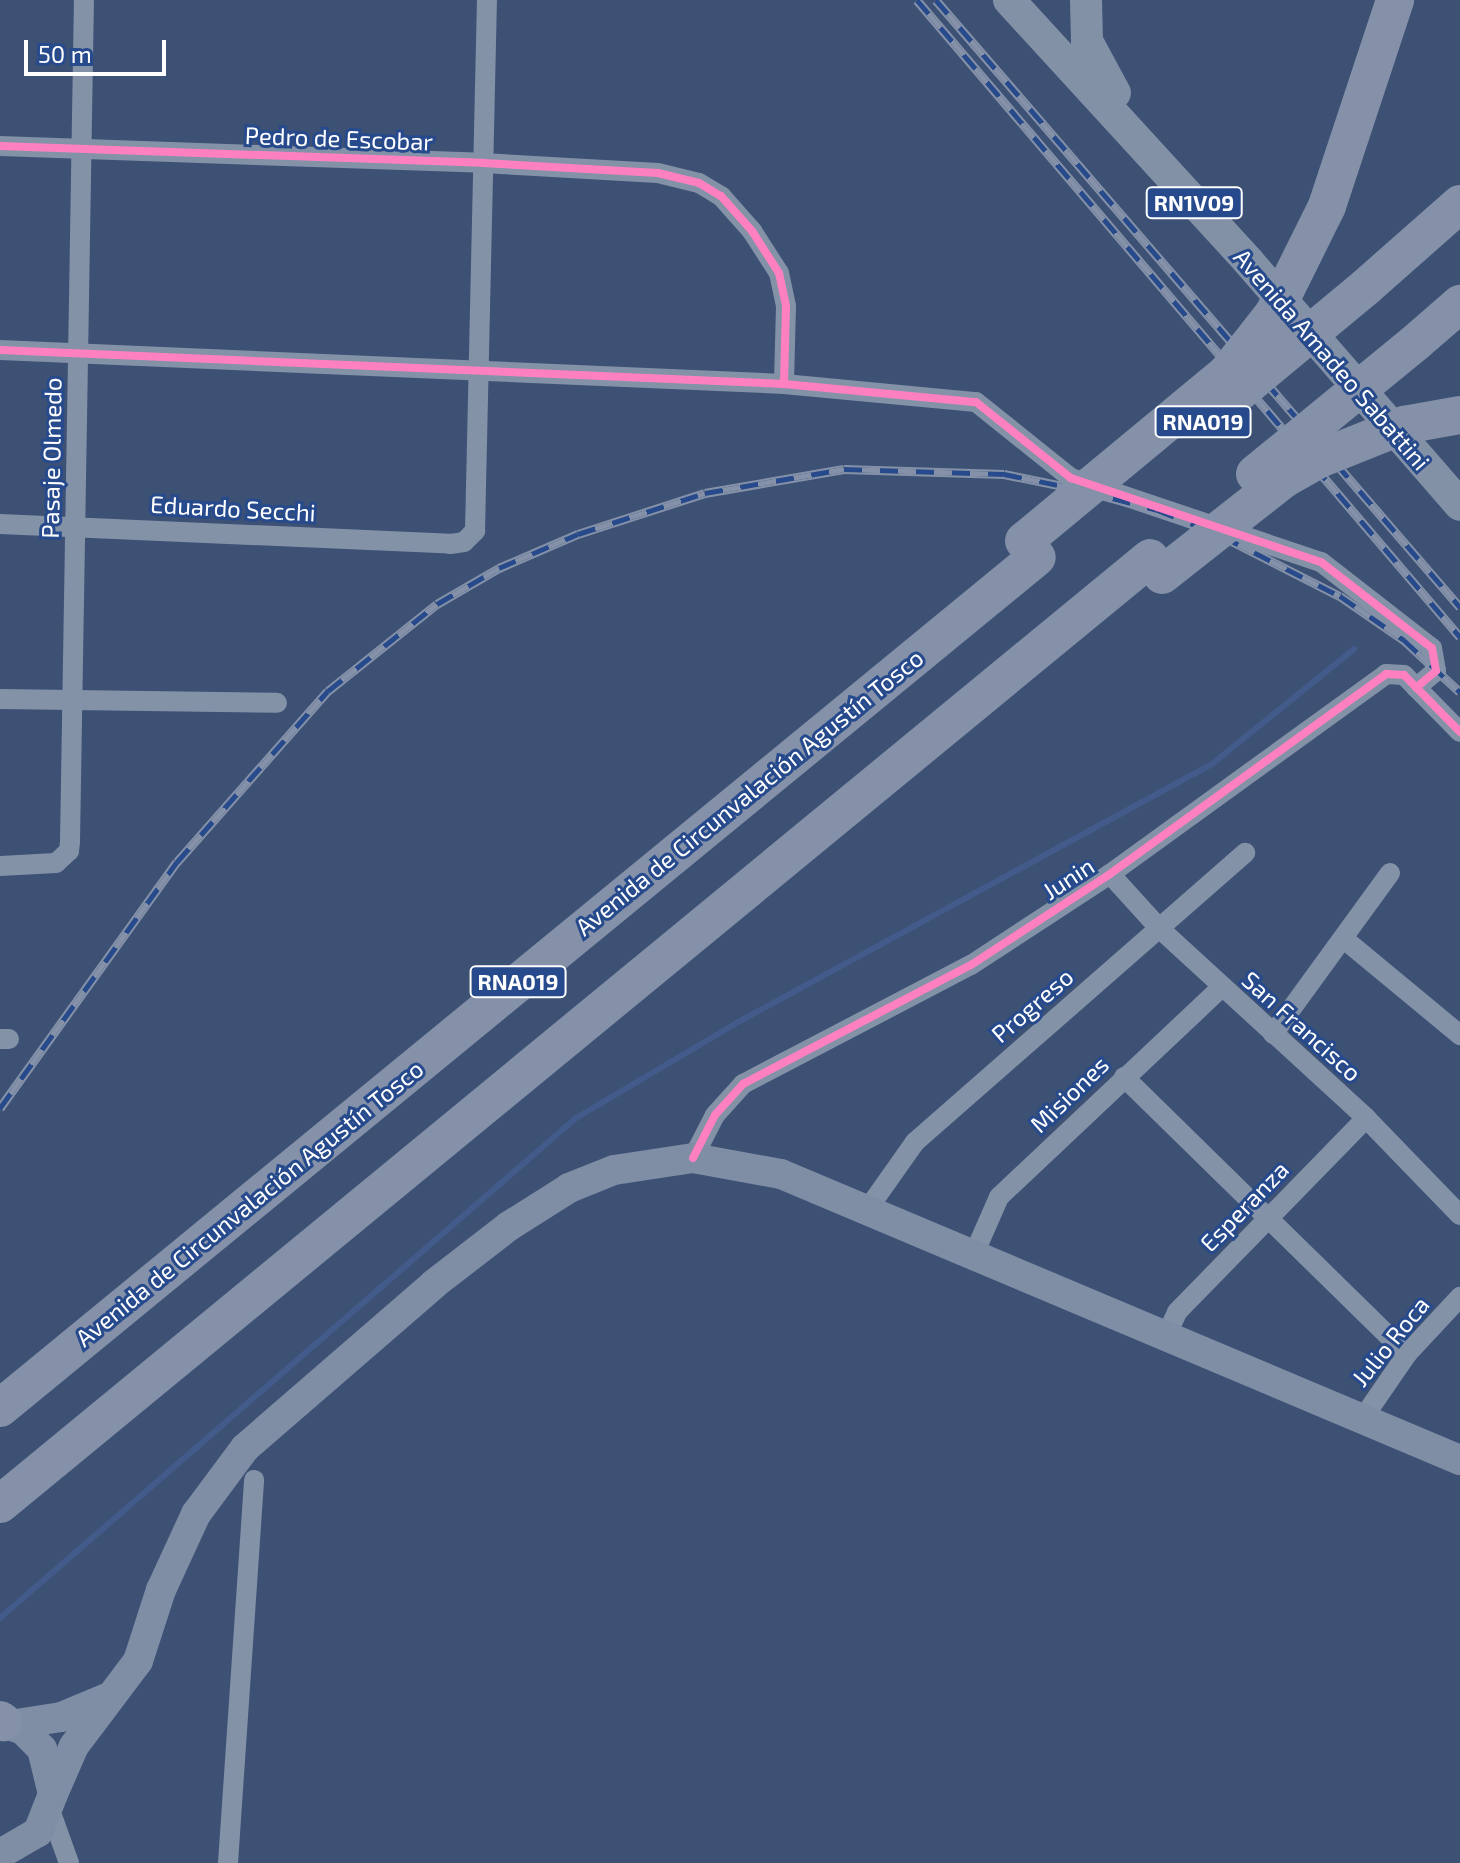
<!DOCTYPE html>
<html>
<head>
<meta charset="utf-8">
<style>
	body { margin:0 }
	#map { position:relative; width:1460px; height:1863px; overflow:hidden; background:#3d5175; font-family:"Exo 2",sans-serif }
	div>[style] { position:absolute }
	.stream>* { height:6px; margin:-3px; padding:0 3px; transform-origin:3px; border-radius:3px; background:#425b8a }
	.minor>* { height:20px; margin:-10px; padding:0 10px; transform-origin:10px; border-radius:10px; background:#8492a8 }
	.secondary>* { height:30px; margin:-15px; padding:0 15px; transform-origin:15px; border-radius:15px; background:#7f8da5 }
	.primary>* { height:32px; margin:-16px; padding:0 16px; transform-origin:16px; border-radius:16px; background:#8391a7 }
	.motorway>* { height:38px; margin:-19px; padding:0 19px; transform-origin:19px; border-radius:19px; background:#8491a8 }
	.rail>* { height:9px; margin-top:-4.5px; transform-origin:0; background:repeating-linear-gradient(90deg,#264a8c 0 18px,#8491a8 0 36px); box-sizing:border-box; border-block:2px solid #8491a8 }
	.motorway-bridge>* { height:38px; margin:-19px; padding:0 19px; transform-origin:19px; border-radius:19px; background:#8491a8 }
	.cycleway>* { height:8px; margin:-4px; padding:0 4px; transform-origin:4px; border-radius:4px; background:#ff80c0 }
	span { translate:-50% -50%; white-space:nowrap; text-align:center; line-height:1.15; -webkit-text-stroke:6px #264a8c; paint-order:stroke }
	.shield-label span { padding:2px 6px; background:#264a8c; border:2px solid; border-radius:6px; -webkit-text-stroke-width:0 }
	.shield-label { font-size:22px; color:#fff; font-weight:700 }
	.street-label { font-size:24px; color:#fff }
	.scale { position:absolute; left:24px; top:40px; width:142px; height:36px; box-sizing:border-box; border:4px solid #fff; border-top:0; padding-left:10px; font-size:24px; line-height:28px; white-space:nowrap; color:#fff; -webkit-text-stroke:6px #264a8c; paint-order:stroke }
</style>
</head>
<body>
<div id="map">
	<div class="stream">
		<i style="left:0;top:1618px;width:763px;rotate:-40.96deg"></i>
		<i style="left:576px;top:1118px;width:193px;rotate:-30.6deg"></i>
		<i style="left:742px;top:1020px;width:535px;rotate:-28.58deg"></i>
		<i style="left:1212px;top:764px;width:183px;rotate:-39deg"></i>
	</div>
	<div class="minor">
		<i style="left:0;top:146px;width:483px;rotate:2deg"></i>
		<i style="left:483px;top:163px;width:175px;rotate:3.3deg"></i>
		<i style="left:658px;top:173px;width:42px;rotate:13.7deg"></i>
		<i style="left:699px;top:183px;width:26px;rotate:31deg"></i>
		<i style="left:721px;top:196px;width:47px;rotate:48.5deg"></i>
		<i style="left:752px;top:231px;width:50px;rotate:57.3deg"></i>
		<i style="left:779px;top:273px;width:34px;rotate:78deg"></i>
		<i style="left:786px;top:306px;width:78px;rotate:91.5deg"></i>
		<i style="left:0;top:350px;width:785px;rotate:2.48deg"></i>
		<i style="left:784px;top:384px;width:193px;rotate:5.4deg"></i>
		<i style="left:976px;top:402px;width:122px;rotate:38.7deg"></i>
		<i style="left:1071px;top:478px;width:264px;rotate:18.6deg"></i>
		<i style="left:1321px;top:562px;width:140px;rotate:37.8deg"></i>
		<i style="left:1432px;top:648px;width:23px;rotate:80deg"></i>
		<i style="left:1436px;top:671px;width:26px;rotate:140deg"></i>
		<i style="left:0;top:524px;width:450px;rotate:2.5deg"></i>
		<i style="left:450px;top:544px;width:14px;rotate:-8deg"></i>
		<i style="left:464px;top:542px;width:16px;rotate:-45deg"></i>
		<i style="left:475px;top:531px;width:531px;rotate:-88.71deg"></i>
		<i style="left:0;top:699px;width:277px;rotate:0.8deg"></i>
		<i style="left:0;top:866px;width:56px;rotate:-3.1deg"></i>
		<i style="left:56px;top:863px;width:18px;rotate:-43deg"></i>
		<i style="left:69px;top:851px;width:10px;rotate:-84deg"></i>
		<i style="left:70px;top:841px;width:841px;rotate:-89.05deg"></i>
		<i style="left:1110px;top:874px;width:73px;rotate:47.8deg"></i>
		<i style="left:1159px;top:928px;width:281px;rotate:42.5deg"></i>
		<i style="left:1366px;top:1118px;width:135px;rotate:45.9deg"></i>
		<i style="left:1344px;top:939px;width:151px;rotate:39.6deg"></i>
		<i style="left:1273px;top:1034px;width:199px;rotate:-54deg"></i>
		<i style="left:0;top:1039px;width:9px"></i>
		<i style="left:1124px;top:1077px;width:396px;rotate:44.4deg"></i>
		<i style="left:693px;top:1158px;width:48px;rotate:-62.9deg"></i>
		<i style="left:715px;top:1115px;width:42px;rotate:-47.9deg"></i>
		<i style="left:743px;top:1084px;width:257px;rotate:-27.6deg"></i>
		<i style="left:971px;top:965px;width:166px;rotate:-33.2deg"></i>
		<i style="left:1110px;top:874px;width:341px;rotate:-35.9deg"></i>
		<i style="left:1386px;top:674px;width:18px;rotate:3deg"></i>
		<i style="left:1404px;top:675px;width:80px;rotate:45.5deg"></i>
		<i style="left:867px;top:1210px;width:83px;rotate:-54.8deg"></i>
		<i style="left:915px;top:1142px;width:439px;rotate:-41.2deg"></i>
		<i style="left:974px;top:1254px;width:62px;rotate:-66.3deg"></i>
		<i style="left:999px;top:1197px;width:305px;rotate:-43.3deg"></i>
		<i style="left:1166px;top:1336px;width:26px;rotate:-65deg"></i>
		<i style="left:1177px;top:1312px;width:271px;rotate:-45.7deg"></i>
		<i style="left:1363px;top:1418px;width:78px;rotate:-55.5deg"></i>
		<i style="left:1407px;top:1354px;width:78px;rotate:-47.1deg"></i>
		<i style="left:50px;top:1810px;width:56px;rotate:70.3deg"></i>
		<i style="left:228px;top:1863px;width:384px;rotate:-86.1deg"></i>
	</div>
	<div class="secondary">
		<i style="left:0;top:1722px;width:24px;rotate:19deg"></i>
		<i style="left:23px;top:1730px;width:27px;rotate:45deg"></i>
		<i style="left:42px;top:1749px;width:46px;rotate:76.3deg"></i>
		<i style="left:53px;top:1794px;width:41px;rotate:111.5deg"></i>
		<i style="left:38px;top:1832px;width:44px;rotate:149.9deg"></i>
		<i style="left:10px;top:1725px;width:52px;rotate:-8.9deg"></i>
		<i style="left:61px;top:1717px;width:50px;rotate:-22.4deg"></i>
		<i style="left:53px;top:1794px;width:52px;rotate:-66.4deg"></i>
		<i style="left:74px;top:1746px;width:106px;rotate:-53deg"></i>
		<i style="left:138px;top:1661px;width:75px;rotate:-72.1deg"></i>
		<i style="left:161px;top:1590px;width:84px;rotate:-65.3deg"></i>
		<i style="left:196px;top:1514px;width:82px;rotate:-53.4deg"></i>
		<i style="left:245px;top:1448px;width:250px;rotate:-40.9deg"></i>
		<i style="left:434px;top:1284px;width:95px;rotate:-37.7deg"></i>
		<i style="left:509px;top:1226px;width:71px;rotate:-32.3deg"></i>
		<i style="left:569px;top:1188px;width:48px;rotate:-21.8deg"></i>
		<i style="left:614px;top:1170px;width:80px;rotate:-8.6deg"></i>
		<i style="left:693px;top:1158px;width:89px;rotate:10.3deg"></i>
		<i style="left:781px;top:1174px;width:737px;rotate:22.84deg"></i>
	</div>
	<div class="primary">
		<i style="left:1009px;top:0;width:354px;rotate:47.5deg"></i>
		<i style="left:1248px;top:261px;width:323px;rotate:49deg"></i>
		<i style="left:1086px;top:0;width:41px;rotate:88.6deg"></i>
		<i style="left:1087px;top:41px;width:59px;rotate:61.7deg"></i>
	</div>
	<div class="motorway">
		<i style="left:1327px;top:206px;width:217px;rotate:-71.7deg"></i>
		<i style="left:1367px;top:286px;width:124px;rotate:-41.4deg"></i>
		<i style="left:1415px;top:343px;width:60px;rotate:-40.9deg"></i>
		<i style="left:0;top:1408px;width:1341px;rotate:-39.37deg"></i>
		<i style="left:0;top:1504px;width:1489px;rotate:-39.44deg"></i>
		<i style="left:0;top:1720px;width:4px;rotate:34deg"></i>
	</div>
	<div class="rail">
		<i style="left:917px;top:0;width:837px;rotate:49.55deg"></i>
		<i style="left:936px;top:0;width:802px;rotate:49.2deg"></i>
		<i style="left:0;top:1108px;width:303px;rotate:-54.3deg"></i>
		<i style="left:177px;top:862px;width:228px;rotate:-48.6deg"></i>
		<i style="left:328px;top:691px;width:139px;rotate:-38.6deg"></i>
		<i style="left:437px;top:604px;width:72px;rotate:-30.1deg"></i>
		<i style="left:499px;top:568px;width:86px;rotate:-23.3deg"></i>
		<i style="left:578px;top:534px;width:133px;rotate:-17.9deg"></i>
		<i style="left:705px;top:493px;width:141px;rotate:-9.8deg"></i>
		<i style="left:844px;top:469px;width:160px;rotate:1.8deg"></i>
		<i style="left:1004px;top:474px;width:76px;rotate:11.5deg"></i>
		<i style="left:1078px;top:489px;width:82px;rotate:14.9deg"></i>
		<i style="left:1157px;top:510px;width:70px;rotate:21.8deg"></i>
		<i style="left:1222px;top:536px;width:132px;rotate:27deg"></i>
		<i style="left:1340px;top:596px;width:78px;rotate:34.5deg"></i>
		<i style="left:1404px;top:640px;width:76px;rotate:42.9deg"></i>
	</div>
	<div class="motorway-bridge">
		<i style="left:1219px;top:409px;width:192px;rotate:-39.7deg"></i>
		<i style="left:1255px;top:474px;width:207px;rotate:-39.3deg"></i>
		<i style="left:1024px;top:541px;width:264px;rotate:-39.6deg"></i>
		<i style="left:1227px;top:373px;width:76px;rotate:-51.9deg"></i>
		<i style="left:1274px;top:313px;width:119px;rotate:-63.6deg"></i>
		<i style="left:1162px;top:575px;width:155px;rotate:-38.2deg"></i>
		<i style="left:1284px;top:479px;width:40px;rotate:-29.7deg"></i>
		<i style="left:1319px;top:459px;width:92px;rotate:-21.8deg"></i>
		<i style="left:1404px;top:425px;width:57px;rotate:-10.1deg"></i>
	</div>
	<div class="cycleway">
		<i style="left:0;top:146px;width:483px;rotate:2deg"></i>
		<i style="left:483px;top:163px;width:175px;rotate:3.3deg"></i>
		<i style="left:658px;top:173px;width:42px;rotate:13.7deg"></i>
		<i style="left:699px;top:183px;width:26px;rotate:31deg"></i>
		<i style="left:721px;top:196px;width:47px;rotate:48.5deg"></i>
		<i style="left:752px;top:231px;width:50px;rotate:57.3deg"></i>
		<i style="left:779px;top:273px;width:34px;rotate:78deg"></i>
		<i style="left:786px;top:306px;width:78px;rotate:91.5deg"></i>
		<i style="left:0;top:350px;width:785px;rotate:2.48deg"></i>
		<i style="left:784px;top:384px;width:193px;rotate:5.4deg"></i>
		<i style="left:976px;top:402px;width:122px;rotate:38.7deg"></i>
		<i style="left:1071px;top:478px;width:264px;rotate:18.6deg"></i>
		<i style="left:1321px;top:562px;width:140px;rotate:37.8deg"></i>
		<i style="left:1432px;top:648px;width:23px;rotate:80deg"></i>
		<i style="left:1436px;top:671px;width:26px;rotate:140deg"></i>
		<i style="left:693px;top:1158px;width:48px;rotate:-62.9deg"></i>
		<i style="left:715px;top:1115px;width:42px;rotate:-47.9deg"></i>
		<i style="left:743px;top:1084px;width:257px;rotate:-27.6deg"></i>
		<i style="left:971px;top:965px;width:166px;rotate:-33.2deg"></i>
		<i style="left:1110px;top:874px;width:341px;rotate:-35.9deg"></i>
		<i style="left:1386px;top:674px;width:18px;rotate:3deg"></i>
		<i style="left:1404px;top:675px;width:80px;rotate:45.5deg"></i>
	</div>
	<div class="shield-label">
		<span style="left:1194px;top:203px">RN1V09</span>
		<span style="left:1203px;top:422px">RNA019</span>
		<span style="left:518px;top:982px">RNA019</span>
	</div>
	<div class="street-label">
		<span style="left:339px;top:138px;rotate:2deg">Pedro de Escobar</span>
		<span style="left:1332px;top:359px;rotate:49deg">Avenida Amadeo Sabattini</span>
		<span style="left:51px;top:458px;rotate:-89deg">Pasaje Olmedo</span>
		<span style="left:233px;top:508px;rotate:3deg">Eduardo Secchi</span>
		<span style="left:749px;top:792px;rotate:-39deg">Avenida de Circunvalación Agustín Tosco</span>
		<span style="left:1068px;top:878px;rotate:-33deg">Junin</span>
		<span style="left:1032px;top:1005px;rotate:-41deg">Progreso</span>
		<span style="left:1302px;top:1026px;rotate:42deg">San Francisco</span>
		<span style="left:1069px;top:1094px;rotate:-44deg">Misiones</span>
		<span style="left:249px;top:1203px;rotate:-39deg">Avenida de Circunvalación Agustín Tosco</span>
		<span style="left:1244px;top:1206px;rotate:-46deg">Esperanza</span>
		<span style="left:1390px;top:1341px;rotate:-51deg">Julio Roca</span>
	</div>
	<div class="scale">50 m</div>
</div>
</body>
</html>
